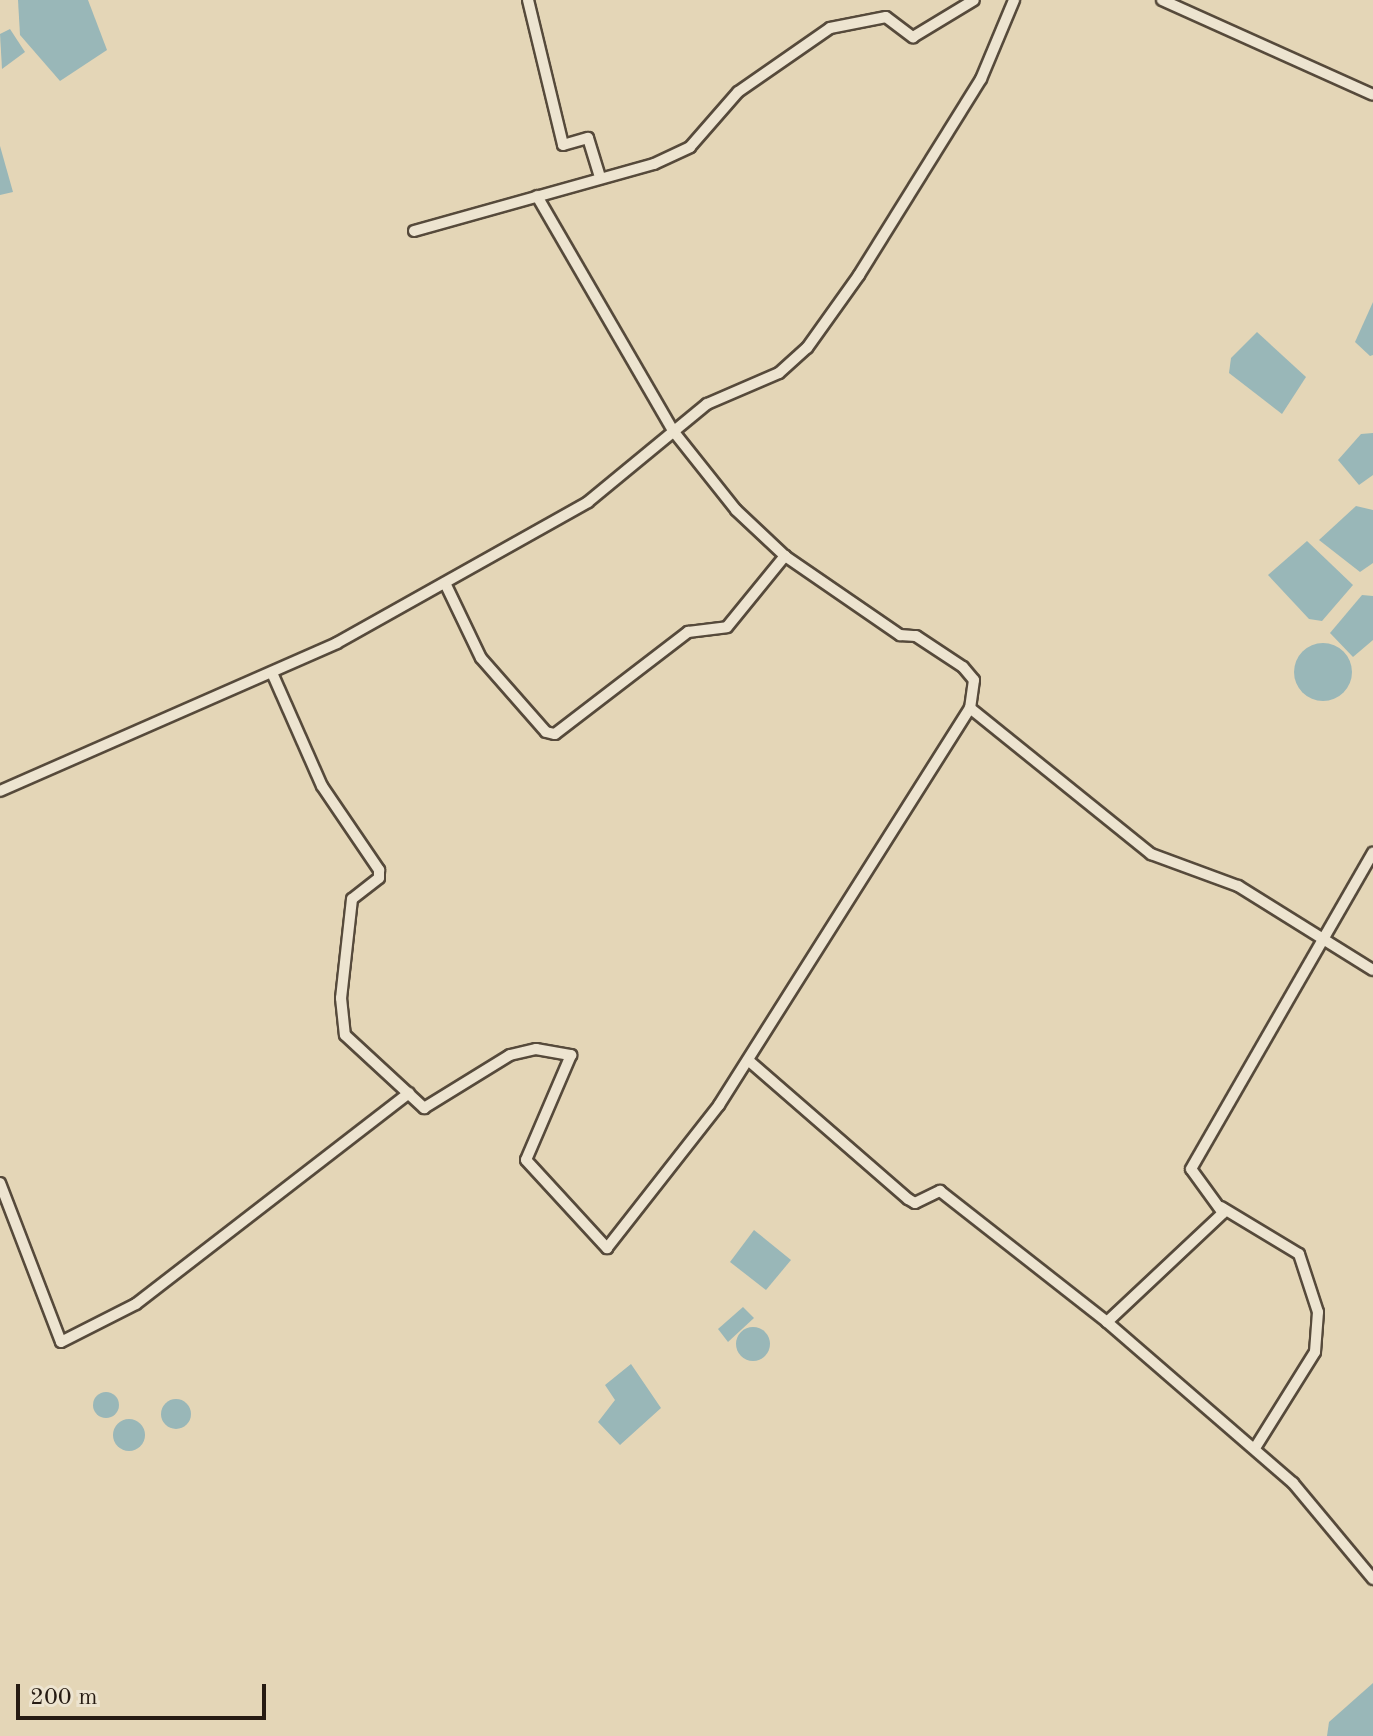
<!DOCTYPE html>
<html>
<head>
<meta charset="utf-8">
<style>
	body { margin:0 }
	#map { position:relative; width:1373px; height:1736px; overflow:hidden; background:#e4d6b7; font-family:"Old Standard TT",serif }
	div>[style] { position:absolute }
	.water>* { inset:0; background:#99b7b8 }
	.round { border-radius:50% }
	.roads { filter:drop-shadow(2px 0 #564a3b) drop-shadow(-2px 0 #564a3b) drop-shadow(0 2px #564a3b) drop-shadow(0 -2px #564a3b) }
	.minor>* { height:10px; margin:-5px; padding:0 5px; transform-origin:5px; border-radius:5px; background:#ede4d0 }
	span { translate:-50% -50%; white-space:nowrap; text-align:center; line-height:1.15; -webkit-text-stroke:8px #ede4d0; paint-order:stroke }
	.scale { position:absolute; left:16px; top:1684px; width:250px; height:36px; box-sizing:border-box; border:4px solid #261b12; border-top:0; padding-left:10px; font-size:24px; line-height:28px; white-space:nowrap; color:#261b12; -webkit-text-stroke:6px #ede4d0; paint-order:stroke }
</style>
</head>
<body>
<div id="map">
	<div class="water">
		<i style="clip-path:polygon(18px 0,88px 0,107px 50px,60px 81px,20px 35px)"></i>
		<i style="clip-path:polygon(10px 29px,25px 52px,2px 69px,0 34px)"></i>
		<i style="clip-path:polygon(0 146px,13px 192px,0 195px)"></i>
		<i style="clip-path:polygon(1373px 302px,1373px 355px,1370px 356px,1355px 342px)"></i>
		<i style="clip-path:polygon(1257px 332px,1306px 377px,1282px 414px,1229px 373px,1231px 358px)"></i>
		<i style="clip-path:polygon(1373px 433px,1373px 475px,1359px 485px,1338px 460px,1361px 434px)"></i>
		<i style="clip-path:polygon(1356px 506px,1373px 510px,1373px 563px,1360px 572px,1319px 540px)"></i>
		<i style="clip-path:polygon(1307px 541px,1353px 585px,1322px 621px,1309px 619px,1268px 575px)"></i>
		<i style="clip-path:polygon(1362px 595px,1373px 596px,1373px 640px,1353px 657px,1330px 633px)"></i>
		<i class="round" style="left:1294px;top:643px;width:58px;height:58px"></i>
		<i style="clip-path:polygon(754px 1230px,791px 1260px,766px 1290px,730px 1262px)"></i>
		<i style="clip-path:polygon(743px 1307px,754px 1318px,728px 1342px,718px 1329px)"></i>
		<i class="round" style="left:736px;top:1327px;width:34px;height:34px"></i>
		<i style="clip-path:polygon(631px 1364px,661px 1408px,620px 1445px,598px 1422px,615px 1400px,605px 1385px)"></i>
		<i class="round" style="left:93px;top:1392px;width:26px;height:26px"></i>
		<i class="round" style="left:161px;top:1399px;width:30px;height:30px"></i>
		<i class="round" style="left:113px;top:1419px;width:32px;height:32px"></i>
		<i style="clip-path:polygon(1373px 1683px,1373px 1736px,1327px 1736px,1329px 1722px)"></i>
	</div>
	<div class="roads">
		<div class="minor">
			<i style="left:528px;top:0;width:149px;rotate:76.4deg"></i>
			<i style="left:563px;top:145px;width:26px;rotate:-16deg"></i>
			<i style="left:588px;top:138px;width:41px;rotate:72.9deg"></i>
			<i style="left:1162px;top:0;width:231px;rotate:24.2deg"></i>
			<i style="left:537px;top:196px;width:273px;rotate:59.9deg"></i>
			<i style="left:674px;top:432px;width:100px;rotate:51.5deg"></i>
			<i style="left:736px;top:510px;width:67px;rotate:43.2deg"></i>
			<i style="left:414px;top:231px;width:249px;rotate:-15.6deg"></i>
			<i style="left:654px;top:164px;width:40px;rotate:-25deg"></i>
			<i style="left:690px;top:147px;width:73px;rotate:-48.9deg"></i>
			<i style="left:738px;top:92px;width:112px;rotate:-34.8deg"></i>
			<i style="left:830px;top:28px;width:57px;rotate:-11.1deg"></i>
			<i style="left:886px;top:17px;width:34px;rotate:37deg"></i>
			<i style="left:913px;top:37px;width:71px;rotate:-31.2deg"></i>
			<i style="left:445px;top:583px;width:83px;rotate:64.4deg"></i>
			<i style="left:481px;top:658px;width:98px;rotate:48.7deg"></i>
			<i style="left:546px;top:732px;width:9px;rotate:13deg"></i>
			<i style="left:555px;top:734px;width:168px;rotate:-37.5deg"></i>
			<i style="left:688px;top:632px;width:39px;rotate:-7deg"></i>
			<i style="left:727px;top:627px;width:92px;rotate:-50.8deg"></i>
			<i style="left:785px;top:556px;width:140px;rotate:34.5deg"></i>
			<i style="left:900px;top:635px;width:16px;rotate:4deg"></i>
			<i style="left:916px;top:636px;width:56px;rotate:33.4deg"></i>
			<i style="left:963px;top:667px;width:17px;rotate:50deg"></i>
			<i style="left:974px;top:680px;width:28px;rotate:98deg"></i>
			<i style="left:273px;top:675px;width:121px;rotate:66.2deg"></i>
			<i style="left:322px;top:786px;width:102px;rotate:55.8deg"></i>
			<i style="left:379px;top:870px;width:8px;rotate:90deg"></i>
			<i style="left:379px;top:878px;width:34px;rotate:142deg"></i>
			<i style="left:352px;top:899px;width:100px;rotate:96.3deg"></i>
			<i style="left:341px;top:998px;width:37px;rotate:84deg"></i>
			<i style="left:345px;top:1035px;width:108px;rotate:42.7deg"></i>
			<i style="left:424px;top:1108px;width:101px;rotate:-31.6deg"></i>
			<i style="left:510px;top:1055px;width:27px;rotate:-13deg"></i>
			<i style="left:536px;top:1049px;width:36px;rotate:10deg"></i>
			<i style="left:571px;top:1055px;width:114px;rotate:113.2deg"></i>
			<i style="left:526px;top:1160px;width:120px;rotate:47.4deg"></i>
			<i style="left:607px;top:1248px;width:182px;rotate:-51.9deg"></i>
			<i style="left:719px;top:1105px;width:470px;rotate:-57.7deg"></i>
			<i style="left:970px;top:708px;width:233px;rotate:38.9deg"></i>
			<i style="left:1151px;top:854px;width:93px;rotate:20.2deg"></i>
			<i style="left:1238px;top:886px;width:159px;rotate:31.9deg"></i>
			<i style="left:0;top:791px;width:368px;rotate:-23.7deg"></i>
			<i style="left:337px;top:643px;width:288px;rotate:-29.3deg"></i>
			<i style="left:588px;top:502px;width:154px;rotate:-39.5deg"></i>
			<i style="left:707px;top:404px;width:78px;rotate:-23.3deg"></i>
			<i style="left:779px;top:373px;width:38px;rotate:-42deg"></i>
			<i style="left:807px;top:348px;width:90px;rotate:-54.5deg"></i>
			<i style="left:859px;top:275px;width:231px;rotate:-58.1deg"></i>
			<i style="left:981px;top:79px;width:86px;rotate:-67.3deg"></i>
			<i style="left:748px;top:1060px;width:212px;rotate:41deg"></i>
			<i style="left:908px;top:1199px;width:8px;rotate:30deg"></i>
			<i style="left:915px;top:1203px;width:28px;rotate:-26deg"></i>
			<i style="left:940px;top:1191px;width:212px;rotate:38.1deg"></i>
			<i style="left:1107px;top:1322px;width:246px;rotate:40.9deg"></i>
			<i style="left:1293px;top:1483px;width:125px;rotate:50.2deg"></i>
			<i style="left:0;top:1183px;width:170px;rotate:69deg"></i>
			<i style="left:61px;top:1342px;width:84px;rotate:-26.9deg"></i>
			<i style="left:136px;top:1304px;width:345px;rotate:-37.7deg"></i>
			<i style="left:1221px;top:1207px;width:91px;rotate:31.1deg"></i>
			<i style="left:1299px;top:1254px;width:61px;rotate:71.9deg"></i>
			<i style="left:1318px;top:1312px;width:40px;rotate:94.3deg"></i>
			<i style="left:1315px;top:1352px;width:113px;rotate:122deg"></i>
			<i style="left:1107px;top:1322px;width:159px;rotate:-43.2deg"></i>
			<i style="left:1223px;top:1213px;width:54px;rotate:-126deg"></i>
			<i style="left:1191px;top:1169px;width:365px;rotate:-60.1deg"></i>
		</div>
	</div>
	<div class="scale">200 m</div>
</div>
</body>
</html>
